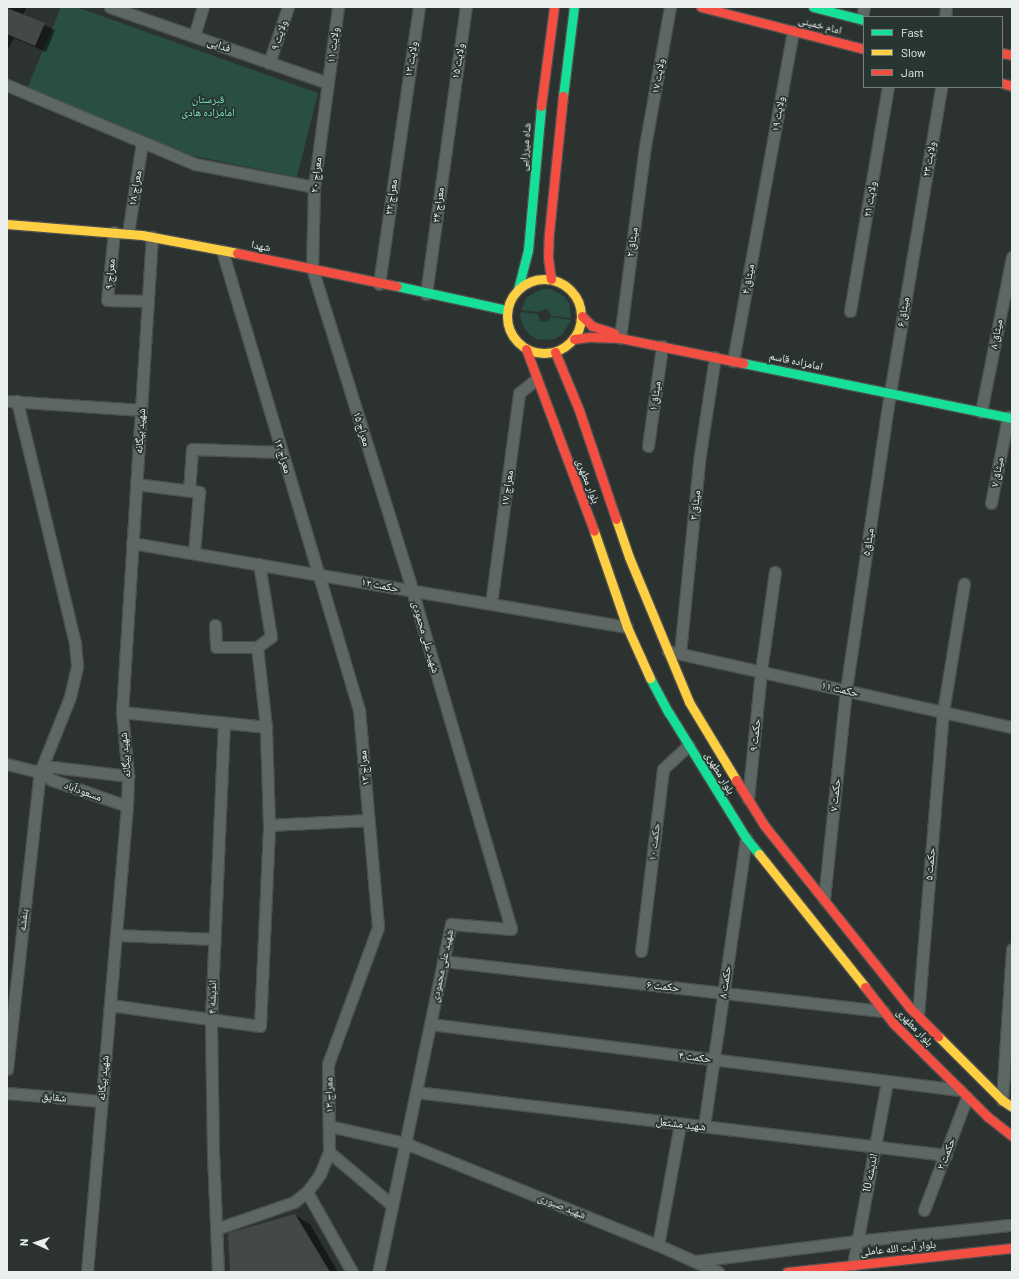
<!DOCTYPE html>
<html>
<head>
<meta charset="utf-8">
<style>
	body { margin:0 }
	#map { position:relative; width:1019px; height:1279px; overflow:hidden; background:#2c3230; font-family:Barlow,"Noto Naskh Arabic",sans-serif }
	div>[style] { position:absolute }
	.green>* { inset:0; background:#294e42 }
	.shadow>* { inset:0; background:#0007 }
	.building>* { inset:0; background:#444947 }
	.roads { filter:drop-shadow(1px 0 #4b4f4e) drop-shadow(-1px 0 #4b4f4e) drop-shadow(0 1px #4b4f4e) drop-shadow(0 -1px #4b4f4e) }
	.street>* { height:11px; margin:-5.5px; padding:0 5.5px; transform-origin:5.5px; border-radius:5.5px; background:#5d6763 }
	.fast>* { height:9px; margin:-4.5px; padding:0 4.5px; transform-origin:4.5px; border-radius:4.5px; background:#16e098 }
	.slow>* { height:9px; margin:-4.5px; padding:0 4.5px; transform-origin:4.5px; border-radius:4.5px; background:#ffcf43 }
	.slow>.ring { margin:-4.5px; padding:0; box-sizing:content-box; background:none; border:9px solid #ffcf43; border-radius:50% }
	.jam>* { height:9px; margin:-4.5px; padding:0 4.5px; transform-origin:4.5px; border-radius:4.5px; background:#f24e42 }
	span { translate:-50% -50%; white-space:nowrap; text-align:center; line-height:1.15; -webkit-text-stroke:3.5px #293531; paint-order:stroke }
	.street-label { font-size:11px; color:#e8efed }
	.park-label { font-size:11px; color:#78e8c6 }
	.frame { position:absolute; inset:0; border:8px solid #e8efed; pointer-events:none }
	.legend { position:absolute; left:863px; top:16px; width:140px; height:72px; box-sizing:border-box; background:#293531; border:1px solid #757f7c; margin:0; padding:5px 7px; list-style:none; font-size:12px; color:#e8efed }
	.legend li { display:flex; align-items:center; gap:8px; height:20px }
	.legend b { width:20px; border:1px solid #757f7c }
	.north { position:absolute; left:16px; top:1223px; width:40px; height:40px; -webkit-text-stroke:3px #293531; paint-order:stroke; rotate:273deg; font-size:11px; font-weight:700; line-height:16px; text-align:center; color:#e8efed }
	.north::after { content:''; display:block; margin:auto; width:14px; height:18px; background:#e8efed; clip-path:polygon(50% 0,100% 100%,50% 72%,0 100%) }
</style>
</head>
<body>
<div id="map">
	<div class="green">
		<i style="clip-path:polygon(61px 7px,76px 7px,318px 93px,297px 177px,194px 156px,26px 91px)"></i>
		<i style="clip-path:polygon(542px 289px,550px 289px,564px 296px,569px 303px,571px 318px,551px 316px,550px 312px,546px 309px,538px 312px,521px 310px,527px 297px)"></i>
		<i style="clip-path:polygon(520px 312px,538px 314px,540px 321px,544px 322px,548px 321px,551px 317px,571px 320px,563px 334px,555px 339px,546px 340px,537px 339px,530px 335px,524px 328px,521px 320px)"></i>
	</div>
	<div class="shadow">
		<i style="clip-path:polygon(7px 7px,27px 7px,23px 15px,55px 30px,46px 52px,14px 38px,9px 48px,7px 47px)"></i>
		<i style="clip-path:polygon(295px 1215px,310px 1224px,338px 1272px,231px 1272px)"></i>
	</div>
	<div class="building">
		<i style="clip-path:polygon(7px 8px,45px 23px,35px 46px,7px 34px)"></i>
		<i style="clip-path:polygon(295px 1214px,330px 1272px,230px 1272px,228px 1233px)"></i>
	</div>
	<div class="roads">
		<div class="street">
			<i style="left:110px;top:7px;width:231px;rotate:19.2deg"></i>
			<i style="left:338px;top:7px;width:182px;rotate:97.6deg"></i>
			<i style="left:314px;top:187px;width:81px;rotate:91.4deg"></i>
			<i style="left:312px;top:268px;width:337px;rotate:72.7deg"></i>
			<i style="left:412px;top:590px;width:353px;rotate:73.7deg"></i>
			<i style="left:511px;top:929px;width:60px;rotate:-175.2deg"></i>
			<i style="left:451px;top:924px;width:356px;rotate:101.8deg"></i>
			<i style="left:945px;top:17px;width:10px;rotate:-84deg"></i>
			<i style="left:862px;top:19px;width:12px;rotate:-81deg"></i>
			<i style="left:194px;top:36px;width:30px;rotate:-73deg"></i>
			<i style="left:269px;top:63px;width:59px;rotate:-71.3deg"></i>
			<i style="left:7px;top:85px;width:204px;rotate:22.8deg"></i>
			<i style="left:195px;top:164px;width:121px;rotate:10.9deg"></i>
			<i style="left:114px;top:232px;width:68px;rotate:95.9deg"></i>
			<i style="left:107px;top:300px;width:41px;rotate:1.4deg"></i>
			<i style="left:128px;top:233px;width:91px;rotate:-81.2deg"></i>
			<i style="left:379px;top:284px;width:280px;rotate:-81.8deg"></i>
			<i style="left:426px;top:294px;width:290px;rotate:-82.1deg"></i>
			<i style="left:850px;top:311px;width:227px;rotate:-80.4deg"></i>
			<i style="left:620px;top:338px;width:194px;rotate:-82.6deg"></i>
			<i style="left:645px;top:146px;width:141px;rotate:-79.8deg"></i>
			<i style="left:733px;top:361px;width:335px;rotate:-79.7deg"></i>
			<i style="left:7px;top:401px;width:134px;rotate:3.8deg"></i>
			<i style="left:981px;top:412px;width:158px;rotate:-78.7deg"></i>
			<i style="left:648px;top:446px;width:101px;rotate:-82deg"></i>
			<i style="left:136px;top:484px;width:64px;rotate:7.2deg"></i>
			<i style="left:199px;top:492px;width:61px;rotate:94.7deg"></i>
			<i style="left:189px;top:491px;width:42px;rotate:-85.9deg"></i>
			<i style="left:192px;top:449px;width:90px;rotate:1.9deg"></i>
			<i style="left:991px;top:503px;width:88px;rotate:-78.8deg"></i>
			<i style="left:132px;top:543px;width:502px;rotate:9.63deg"></i>
			<i style="left:491px;top:604px;width:213px;rotate:-82.4deg"></i>
			<i style="left:519px;top:393px;width:22px;rotate:-39deg"></i>
			<i style="left:215px;top:625px;width:22px;rotate:87deg"></i>
			<i style="left:216px;top:647px;width:41px"></i>
			<i style="left:668px;top:651px;width:352px;rotate:12.5deg"></i>
			<i style="left:680px;top:653px;width:193px;rotate:-84.3deg"></i>
			<i style="left:699px;top:461px;width:105px;rotate:-81.3deg"></i>
			<i style="left:122px;top:712px;width:145px;rotate:5.9deg"></i>
			<i style="left:7px;top:764px;width:34px;rotate:14deg"></i>
			<i style="left:40px;top:772px;width:14px;rotate:34deg"></i>
			<i style="left:52px;top:780px;width:79px;rotate:19.1deg"></i>
			<i style="left:40px;top:772px;width:14px;rotate:-21deg"></i>
			<i style="left:53px;top:767px;width:76px;rotate:6.8deg"></i>
			<i style="left:748px;top:799px;width:129px;rotate:-84.2deg"></i>
			<i style="left:761px;top:671px;width:100px;rotate:-82deg"></i>
			<i style="left:269px;top:825px;width:99px;rotate:-2.9deg"></i>
			<i style="left:824px;top:899px;width:210px;rotate:-84deg"></i>
			<i style="left:846px;top:690px;width:300px;rotate:-81.6deg"></i>
			<i style="left:890px;top:393px;width:310px;rotate:-80.5deg"></i>
			<i style="left:116px;top:935px;width:98px;rotate:2.3deg"></i>
			<i style="left:641px;top:951px;width:183px;rotate:-83.1deg"></i>
			<i style="left:663px;top:769px;width:35px;rotate:-43deg"></i>
			<i style="left:443px;top:961px;width:443px;rotate:6.5deg"></i>
			<i style="left:110px;top:1005px;width:151px;rotate:8deg"></i>
			<i style="left:260px;top:1026px;width:201px;rotate:-87.4deg"></i>
			<i style="left:269px;top:825px;width:98px;rotate:-91.8deg"></i>
			<i style="left:266px;top:727px;width:81px;rotate:-96.4deg"></i>
			<i style="left:257px;top:647px;width:17px;rotate:-36deg"></i>
			<i style="left:271px;top:637px;width:74px;rotate:-99.3deg"></i>
			<i style="left:918px;top:1015px;width:304px;rotate:-85.3deg"></i>
			<i style="left:943px;top:712px;width:130px;rotate:-80.7deg"></i>
			<i style="left:430px;top:1024px;width:534px;rotate:7.1deg"></i>
			<i style="left:7px;top:1069px;width:299px;rotate:-83.7deg"></i>
			<i style="left:40px;top:772px;width:81px;rotate:-68.2deg"></i>
			<i style="left:70px;top:697px;width:32px;rotate:-77deg"></i>
			<i style="left:77px;top:666px;width:23px;rotate:-95deg"></i>
			<i style="left:75px;top:643px;width:249px;rotate:-103.5deg"></i>
			<i style="left:416px;top:1092px;width:534px;rotate:6.78deg"></i>
			<i style="left:7px;top:1093px;width:94px;rotate:4.9deg"></i>
			<i style="left:1002px;top:1100px;width:151px;rotate:-86.2deg"></i>
			<i style="left:329px;top:1126px;width:78px;rotate:12.6deg"></i>
			<i style="left:405px;top:1143px;width:273px;rotate:22deg"></i>
			<i style="left:658px;top:1245px;width:66px;rotate:24.2deg"></i>
			<i style="left:704px;top:1126px;width:291px;rotate:-81.7deg"></i>
			<i style="left:329px;top:1152px;width:82px;rotate:40.1deg"></i>
			<i style="left:307px;top:1192px;width:92px;rotate:60.6deg"></i>
			<i style="left:924px;top:1210px;width:121px;rotate:-69.2deg"></i>
			<i style="left:216px;top:1229px;width:83px;rotate:-19.1deg"></i>
			<i style="left:294px;top:1202px;width:16px;rotate:-38deg"></i>
			<i style="left:307px;top:1192px;width:22px;rotate:-54deg"></i>
			<i style="left:320px;top:1174px;width:24px;rotate:-68deg"></i>
			<i style="left:329px;top:1152px;width:88px;rotate:-90.7deg"></i>
			<i style="left:328px;top:1064px;width:146px;rotate:-69.9deg"></i>
			<i style="left:378px;top:927px;width:218px;rotate:-95deg"></i>
			<i style="left:359px;top:710px;width:479px;rotate:-106.6deg"></i>
			<i style="left:658px;top:1245px;width:123px;rotate:-79.7deg"></i>
			<i style="left:696px;top:1261px;width:162px;rotate:-7.1deg"></i>
			<i style="left:857px;top:1241px;width:153px;rotate:-6deg"></i>
			<i style="left:853px;top:1265px;width:187px;rotate:-79.5deg"></i>
			<i style="left:87px;top:1272px;width:468px;rotate:-85.1deg"></i>
			<i style="left:127px;top:806px;width:30px;rotate:-88deg"></i>
			<i style="left:128px;top:776px;width:64px;rotate:-95.4deg"></i>
			<i style="left:122px;top:712px;width:476px;rotate:-86.4deg"></i>
			<i style="left:218px;top:1272px;width:119px;rotate:-92.4deg"></i>
			<i style="left:213px;top:1153px;width:134px;rotate:-90.9deg"></i>
			<i style="left:211px;top:1019px;width:296px;rotate:-87.5deg"></i>
		</div>
		<div class="fast">
			<i style="left:813px;top:7px;width:53px;rotate:14.3deg"></i>
			<i style="left:563px;top:96px;width:90px;rotate:-83deg"></i>
			<i style="left:397px;top:286px;width:113px;rotate:12.3deg"></i>
			<i style="left:518px;top:289px;width:40px;rotate:-75.6deg"></i>
			<i style="left:528px;top:250px;width:145px;rotate:-84.8deg"></i>
			<i style="left:743px;top:363px;width:275px;rotate:11.6deg"></i>
			<i style="left:650px;top:678px;width:40px;rotate:62deg"></i>
			<i style="left:669px;top:713px;width:147px;rotate:58.4deg"></i>
			<i style="left:746px;top:838px;width:21px;rotate:51deg"></i>
		</div>
		<div class="slow">
			<i style="left:7px;top:224px;width:135px;rotate:4.7deg"></i>
			<i style="left:142px;top:235px;width:97px;rotate:10.7deg"></i>
			<i class="ring" style="left:507px;top:279px;width:65px;height:65px"></i>
			<i style="left:616px;top:519px;width:40px;rotate:71.1deg"></i>
			<i style="left:629px;top:557px;width:157px;rotate:67.5deg"></i>
			<i style="left:689px;top:702px;width:91px;rotate:58.9deg"></i>
			<i style="left:594px;top:531px;width:102px;rotate:71deg"></i>
			<i style="left:627px;top:627px;width:56px;rotate:65.7deg"></i>
			<i style="left:759px;top:854px;width:170px;rotate:51.4deg"></i>
			<i style="left:938px;top:1036px;width:91px;rotate:45deg"></i>
			<i style="left:1002px;top:1100px;width:12px;rotate:35deg"></i>
		</div>
		<div class="jam">
			<i style="left:701px;top:7px;width:168px;rotate:14.4deg"></i>
			<i style="left:1002px;top:53px;width:10px;rotate:11deg"></i>
			<i style="left:1002px;top:83px;width:10px;rotate:17deg"></i>
			<i style="left:541px;top:106px;width:100px;rotate:-82.5deg"></i>
			<i style="left:237px;top:253px;width:163px;rotate:11.7deg"></i>
			<i style="left:551px;top:279px;width:22px;rotate:-98deg"></i>
			<i style="left:548px;top:257px;width:24px;rotate:-88deg"></i>
			<i style="left:549px;top:233px;width:138px;rotate:-84.2deg"></i>
			<i style="left:582px;top:316px;width:14px;rotate:45deg"></i>
			<i style="left:592px;top:326px;width:23px;rotate:18deg"></i>
			<i style="left:574px;top:339px;width:16px;rotate:-7deg"></i>
			<i style="left:590px;top:337px;width:30px;rotate:2deg"></i>
			<i style="left:620px;top:338px;width:126px;rotate:11.5deg"></i>
			<i style="left:526px;top:349px;width:194px;rotate:69.5deg"></i>
			<i style="left:555px;top:352px;width:63px;rotate:67.5deg"></i>
			<i style="left:579px;top:410px;width:115px;rotate:71.3deg"></i>
			<i style="left:736px;top:780px;width:53px;rotate:58.1deg"></i>
			<i style="left:764px;top:825px;width:234px;rotate:51.4deg"></i>
			<i style="left:910px;top:1008px;width:40px;rotate:45deg"></i>
			<i style="left:865px;top:987px;width:46px;rotate:52.1deg"></i>
			<i style="left:893px;top:1023px;width:134px;rotate:44.7deg"></i>
			<i style="left:988px;top:1117px;width:31px;rotate:38deg"></i>
			<i style="left:787px;top:1272px;width:226px;rotate:-6.1deg"></i>
		</div>
	</div>
	<div class="street-label">
		<span style="left:820px;top:25px;rotate:15deg">امام خمینی</span>
		<span style="left:279px;top:35px;rotate:-72deg">ولایت ۹</span>
		<span style="left:219px;top:45px;rotate:19deg">فدایی</span>
		<span style="left:333px;top:45px;rotate:-83deg">ولایت ۱۱</span>
		<span style="left:411px;top:59px;rotate:-81deg">ولایت ۱۳</span>
		<span style="left:458px;top:61px;rotate:-81deg">ولایت ۱۵</span>
		<span style="left:658px;top:76px;rotate:-80deg">ولایت ۱۷</span>
		<span style="left:778px;top:114px;rotate:-80deg">ولایت ۱۹</span>
		<span style="left:525px;top:147px;rotate:-85deg">شاه میرزایی</span>
		<span style="left:929px;top:159px;rotate:-80deg">ولایت ۲۳</span>
		<span style="left:316px;top:175px;rotate:-84deg">معراج ۲۰</span>
		<span style="left:135px;top:188px;rotate:-81deg">معراج ۱۸</span>
		<span style="left:391px;top:197px;rotate:-82deg">معراج ۲۲</span>
		<span style="left:870px;top:199px;rotate:-81deg">ولایت ۲۱</span>
		<span style="left:438px;top:205px;rotate:-83deg">معراج ۲۴</span>
		<span style="left:632px;top:242px;rotate:-82deg">میثاق ۲</span>
		<span style="left:261px;top:246px;rotate:11deg">شهدا</span>
		<span style="left:110px;top:274px;rotate:-85deg">معراج ۹</span>
		<span style="left:748px;top:279px;rotate:-80deg">میثاق ۴</span>
		<span style="left:903px;top:312px;rotate:-81deg">میثاق ۶</span>
		<span style="left:996px;top:334px;rotate:-79deg">میثاق ۸</span>
		<span style="left:796px;top:361px;rotate:12deg">امامزاده قاسم</span>
		<span style="left:655px;top:396px;rotate:-82deg">میثاق ۱</span>
		<span style="left:362px;top:429px;rotate:73deg">معراج ۱۵</span>
		<span style="left:140px;top:431px;rotate:-86deg">شهید بیگانه</span>
		<span style="left:283px;top:456px;rotate:73deg">معراج ۱۳</span>
		<span style="left:997px;top:472px;rotate:-79deg">میثاق ۷</span>
		<span style="left:588px;top:481px;rotate:69deg">بلوار مطهری</span>
		<span style="left:507px;top:488px;rotate:-82deg">معراج ۱۷</span>
		<span style="left:695px;top:505px;rotate:-84deg">میثاق ۳</span>
		<span style="left:868px;top:542px;rotate:-81deg">میثاق۵</span>
		<span style="left:380px;top:585px;rotate:10deg">حکمت ۱۲</span>
		<span style="left:426px;top:637px;rotate:74deg">شهید علی محمودی</span>
		<span style="left:840px;top:689px;rotate:13deg">حکمت ۱۱</span>
		<span style="left:755px;top:735px;rotate:-84deg">حکمت ۹</span>
		<span style="left:125px;top:755px;rotate:-95deg">شهید بیگانه</span>
		<span style="left:364px;top:768px;rotate:-95deg">معراج ۱۳</span>
		<span style="left:720px;top:773px;rotate:59deg">بلوار مطهری</span>
		<span style="left:83px;top:791px;rotate:20deg">مسعودآباد</span>
		<span style="left:835px;top:795px;rotate:-84deg">حکمت ۷</span>
		<span style="left:654px;top:842px;rotate:-83deg">حکمت ۱۰</span>
		<span style="left:930px;top:864px;rotate:-85deg">حکمت ۵</span>
		<span style="left:23px;top:920px;rotate:-84deg">بنفشه</span>
		<span style="left:442px;top:966px;rotate:-78deg">شهید علی محمودی</span>
		<span style="left:725px;top:982px;rotate:-82deg">حکمت ۸</span>
		<span style="left:663px;top:986px;rotate:6deg">حکمت ۶</span>
		<span style="left:212px;top:997px;rotate:-88deg">اندیشه ۴</span>
		<span style="left:915px;top:1027px;rotate:46deg">بلوار مطهری</span>
		<span style="left:695px;top:1057px;rotate:7deg">حکمت ۴</span>
		<span style="left:103px;top:1078px;rotate:-85deg">شهید بیگانه</span>
		<span style="left:329px;top:1095px;rotate:-91deg">معراج ۱۳</span>
		<span style="left:54px;top:1097px;rotate:5deg">شقایق</span>
		<span style="left:681px;top:1124px;rotate:7deg">شهید مشتعل</span>
		<span style="left:946px;top:1154px;rotate:-69deg">حکمت ۲</span>
		<span style="left:870px;top:1173px;rotate:-79deg">اندیشه 10</span>
		<span style="left:562px;top:1206px;rotate:22deg">شهید صبوری</span>
		<span style="left:898px;top:1248px;rotate:-6deg">بلوار آیت‌ الله عاملی</span>
	</div>
	<div class="park-label">
		<span style="left:208px;top:106px">قبرستان<br>امامزاده هادی</span>
	</div>
	<div class="frame"></div>
	<ul class="legend">
	<li><b style="height:5px;background:#16e098"></b>Fast</li>
	<li><b style="height:5px;background:#ffcf43"></b>Slow</li>
	<li><b style="height:5px;background:#f24e42"></b>Jam</li>
	</ul>
	<div class="north">N</div>
</div>
</body>
</html>
